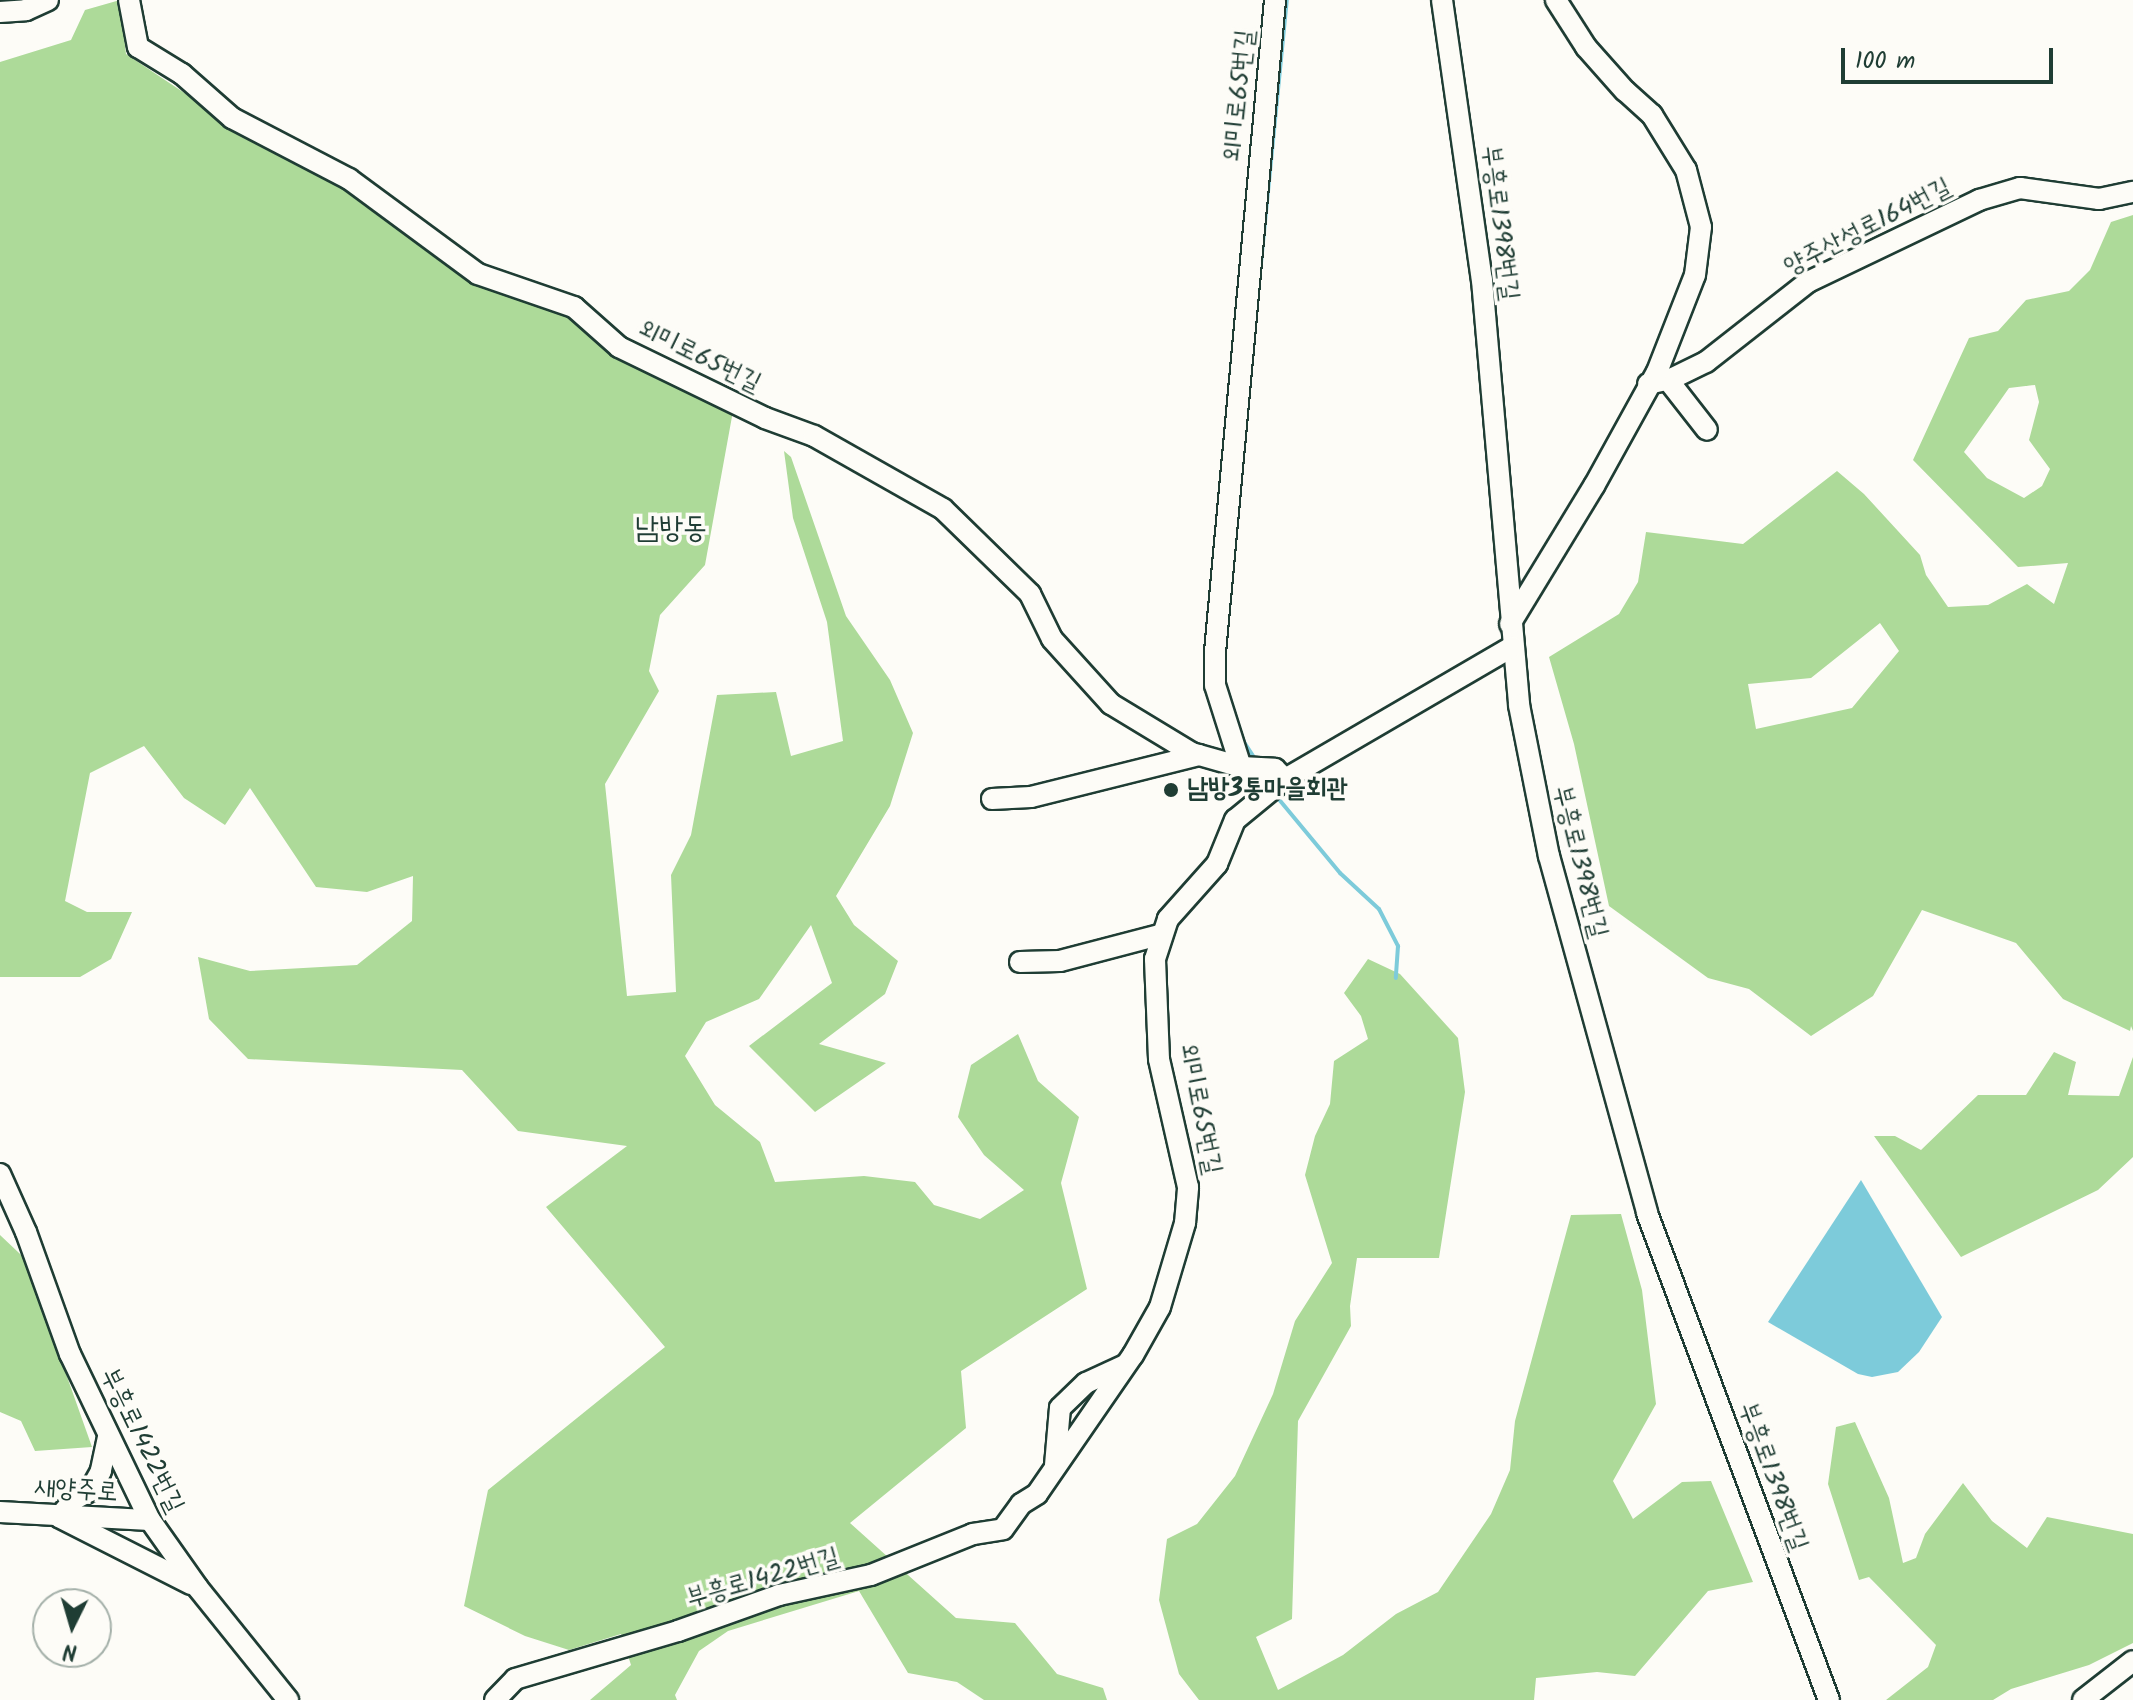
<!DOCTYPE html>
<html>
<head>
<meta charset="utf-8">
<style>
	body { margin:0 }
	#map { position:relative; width:2133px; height:1700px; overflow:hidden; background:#fdfcf7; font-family:Kalam,"Poor Story",sans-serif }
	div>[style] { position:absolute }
	.green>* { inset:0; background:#adda99 }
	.water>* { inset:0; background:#7dcbda }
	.stream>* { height:4px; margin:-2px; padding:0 2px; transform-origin:2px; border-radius:2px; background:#7dcbda }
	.roads { filter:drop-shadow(2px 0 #1f3d34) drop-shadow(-2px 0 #1f3d34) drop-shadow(0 2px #1f3d34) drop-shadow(0 -2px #1f3d34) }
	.minor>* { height:20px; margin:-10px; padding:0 10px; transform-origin:10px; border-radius:10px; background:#fdfcf7 }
	.dots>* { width:22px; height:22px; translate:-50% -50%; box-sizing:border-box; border:4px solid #fdfcf7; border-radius:50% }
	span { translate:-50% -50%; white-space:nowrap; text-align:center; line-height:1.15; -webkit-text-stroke:7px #fdfcf7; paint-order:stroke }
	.street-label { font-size:26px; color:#1f3d34 }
	.poi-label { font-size:26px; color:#1f3d34; font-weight:700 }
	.left { translate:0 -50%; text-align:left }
	.quarter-label { font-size:30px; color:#1f3d34 }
	.north { position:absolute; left:32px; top:1588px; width:80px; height:80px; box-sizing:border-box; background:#fdfcf7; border:2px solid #a4b0a9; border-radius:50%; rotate:185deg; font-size:22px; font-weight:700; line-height:32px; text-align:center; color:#1f3d34 }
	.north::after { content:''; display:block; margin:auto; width:28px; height:36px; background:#1f3d34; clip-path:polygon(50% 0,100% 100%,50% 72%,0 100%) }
	.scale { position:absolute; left:1841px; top:48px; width:212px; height:36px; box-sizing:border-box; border:4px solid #1f3d34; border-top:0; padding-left:10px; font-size:24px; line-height:28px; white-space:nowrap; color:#1f3d34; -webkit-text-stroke:6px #fdfcf7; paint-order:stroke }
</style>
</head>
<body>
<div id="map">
	<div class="green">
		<i style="clip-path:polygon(120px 0,126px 54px,213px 112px,335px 184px,477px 278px,560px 311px,622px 354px,733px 411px,705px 565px,660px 615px,649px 671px,659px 691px,605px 784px,627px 996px,676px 992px,671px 875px,691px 835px,717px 695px,776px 692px,791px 756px,843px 741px,827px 622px,793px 518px,784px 451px,791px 457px,846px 616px,890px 680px,913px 733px,890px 806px,836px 896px,854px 925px,898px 961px,885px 994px,819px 1044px,886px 1063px,815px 1112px,749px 1046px,832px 983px,811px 925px,759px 999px,706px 1022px,685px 1056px,715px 1105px,760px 1142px,775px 1182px,864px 1176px,915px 1182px,934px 1205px,980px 1219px,1024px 1190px,984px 1155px,958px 1117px,971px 1065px,1018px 1034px,1038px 1081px,1079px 1117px,1061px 1183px,1087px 1289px,961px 1371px,966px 1428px,850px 1523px,956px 1618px,1015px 1623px,1057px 1674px,1103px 1688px,1107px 1700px,984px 1700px,957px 1682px,908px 1673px,859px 1591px,728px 1631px,699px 1651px,675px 1695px,677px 1700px,590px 1700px,631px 1665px,621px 1634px,569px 1650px,525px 1636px,464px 1606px,488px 1490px,665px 1347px,546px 1207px,627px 1146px,518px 1131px,462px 1070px,248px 1059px,209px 1019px,198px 957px,250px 971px,357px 965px,412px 921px,413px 876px,367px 892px,316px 887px,250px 788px,225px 825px,184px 798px,144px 746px,90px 773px,65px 901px,87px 912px,132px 912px,111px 959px,80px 977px,0 977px,0 62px,71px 40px,85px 10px)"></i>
		<i style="clip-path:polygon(evenodd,2133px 215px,2133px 1031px,2131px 1026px,2130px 1031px,2063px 999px,2016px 943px,1922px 910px,1873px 996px,1811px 1036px,1749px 989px,1708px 978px,1609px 906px,1574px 744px,1549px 657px,1619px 614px,1638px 582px,1646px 532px,1743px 544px,1837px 471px,1864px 494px,1920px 555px,1926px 575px,1948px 607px,1988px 605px,2027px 584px,2054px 604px,2068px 563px,2018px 567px,1913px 460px,1969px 338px,1998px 331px,2026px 300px,2069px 291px,2090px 270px,2111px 222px,2133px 215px,2035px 385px,2039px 402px,2029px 440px,2050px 469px,2042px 486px,2024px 498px,1987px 478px,1964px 452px,2009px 388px,2035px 385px,2133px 215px,1880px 623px,1899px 651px,1852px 708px,1756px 729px,1748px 684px,1811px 678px,1880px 623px)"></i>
		<i style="clip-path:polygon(1368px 959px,1400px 974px,1458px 1038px,1465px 1092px,1439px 1258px,1357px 1258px,1350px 1306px,1351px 1326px,1298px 1421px,1292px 1619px,1256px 1637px,1278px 1690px,1343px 1655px,1396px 1614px,1438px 1592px,1491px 1514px,1510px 1470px,1515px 1421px,1571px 1215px,1621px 1214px,1642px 1290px,1656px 1404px,1613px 1481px,1633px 1519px,1682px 1482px,1711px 1481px,1753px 1582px,1708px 1591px,1635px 1676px,1597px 1672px,1536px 1678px,1534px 1700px,1199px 1700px,1179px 1674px,1159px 1600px,1167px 1539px,1197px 1524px,1235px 1476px,1273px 1394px,1295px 1321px,1332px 1263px,1305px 1175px,1315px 1136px,1330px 1104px,1334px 1061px,1368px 1039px,1361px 1016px,1344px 993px)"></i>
		<i style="clip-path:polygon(2054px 1052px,2076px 1062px,2068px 1095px,2119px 1096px,2133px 1057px,2133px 1157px,2098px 1190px,1961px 1257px,1874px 1136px,1895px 1136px,1921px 1150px,1978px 1095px,2026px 1095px)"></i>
		<i style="clip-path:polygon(0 1235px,37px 1270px,65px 1371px,92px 1447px,35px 1451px,21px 1421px,0 1412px)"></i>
		<i style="clip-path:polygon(1855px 1422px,1889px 1498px,1903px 1563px,1916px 1558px,1925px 1534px,1963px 1483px,1992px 1521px,2027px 1548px,2047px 1517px,2133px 1534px,2133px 1643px,2089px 1665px,2011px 1689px,1993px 1700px,1886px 1700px,1928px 1667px,1936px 1645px,1869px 1577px,1859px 1580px,1828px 1484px,1836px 1427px)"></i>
	</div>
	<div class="water">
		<i style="clip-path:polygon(1861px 1180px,1942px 1317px,1919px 1352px,1898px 1372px,1872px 1377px,1858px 1374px,1768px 1322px)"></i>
	</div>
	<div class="stream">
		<i style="left:1261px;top:263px;width:264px;rotate:-84.4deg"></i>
		<i style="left:1234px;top:550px;width:120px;rotate:-84.7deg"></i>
		<i style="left:1236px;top:720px;width:23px;rotate:70deg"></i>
		<i style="left:1244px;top:742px;width:24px;rotate:57deg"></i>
		<i style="left:1277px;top:797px;width:99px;rotate:50.3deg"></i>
		<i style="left:1340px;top:873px;width:53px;rotate:42.7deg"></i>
		<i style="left:1379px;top:909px;width:42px;rotate:62.8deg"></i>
		<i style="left:1398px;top:946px;width:32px;rotate:94deg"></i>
	</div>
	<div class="roads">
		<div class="minor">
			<i style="left:129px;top:0;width:48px;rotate:79.2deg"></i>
			<i style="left:138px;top:47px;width:52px;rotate:31.5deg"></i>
			<i style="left:182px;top:74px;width:67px;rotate:41.3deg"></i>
			<i style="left:232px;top:118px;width:132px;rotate:27.5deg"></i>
			<i style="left:349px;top:179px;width:160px;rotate:36.4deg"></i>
			<i style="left:478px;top:274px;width:102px;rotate:19deg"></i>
			<i style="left:574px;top:307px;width:60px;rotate:41.6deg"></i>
			<i style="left:619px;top:347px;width:162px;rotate:25.9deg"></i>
			<i style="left:765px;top:418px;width:52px;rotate:20.2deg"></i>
			<i style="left:814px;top:436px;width:148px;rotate:29.5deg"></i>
			<i style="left:943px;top:509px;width:122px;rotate:44.3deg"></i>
			<i style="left:1030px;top:594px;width:50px;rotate:63.9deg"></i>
			<i style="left:1052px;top:639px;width:88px;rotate:47.8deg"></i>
			<i style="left:1111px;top:704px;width:95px;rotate:31.2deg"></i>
			<i style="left:1192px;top:753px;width:51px;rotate:15.9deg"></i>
			<i style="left:1241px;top:767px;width:34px;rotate:3deg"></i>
			<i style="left:1275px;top:769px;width:14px;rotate:45deg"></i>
			<i style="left:1442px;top:0;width:283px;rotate:81.9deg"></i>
			<i style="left:1482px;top:280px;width:427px;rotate:85deg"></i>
			<i style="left:1519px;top:705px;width:154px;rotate:78.8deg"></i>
			<i style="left:1549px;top:856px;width:370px;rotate:74.6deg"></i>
			<i style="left:1647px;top:1213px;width:520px;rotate:69.51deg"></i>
			<i style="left:0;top:12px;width:26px;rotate:-4deg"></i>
			<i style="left:26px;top:10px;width:24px;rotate:-24deg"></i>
			<i style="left:1668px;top:380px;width:63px;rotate:52deg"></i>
			<i style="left:1648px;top:384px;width:26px;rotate:-13deg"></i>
			<i style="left:1673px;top:378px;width:37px;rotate:-26deg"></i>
			<i style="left:1706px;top:362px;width:130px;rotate:-38.1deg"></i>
			<i style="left:1808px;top:282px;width:190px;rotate:-25.6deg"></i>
			<i style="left:1979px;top:200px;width:43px;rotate:-16.3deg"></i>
			<i style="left:2020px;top:188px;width:80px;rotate:7.9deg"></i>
			<i style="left:2099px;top:199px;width:35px;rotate:-12deg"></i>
			<i style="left:1510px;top:624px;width:162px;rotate:-58.7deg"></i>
			<i style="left:1594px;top:486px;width:130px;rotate:-61.1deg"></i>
			<i style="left:1657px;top:372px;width:104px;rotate:-68.6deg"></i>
			<i style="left:1695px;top:275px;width:48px;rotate:-82.9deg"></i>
			<i style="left:1701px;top:227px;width:59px;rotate:-104.7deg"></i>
			<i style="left:1686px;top:170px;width:65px;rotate:-121.7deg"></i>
			<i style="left:1652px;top:115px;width:36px;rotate:-138deg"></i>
			<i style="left:1625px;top:91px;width:59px;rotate:-131.6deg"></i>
			<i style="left:1586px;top:47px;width:56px;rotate:-122.6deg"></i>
			<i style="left:1241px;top:767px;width:86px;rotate:-107.6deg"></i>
			<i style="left:1215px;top:685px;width:33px;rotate:-90deg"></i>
			<i style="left:1215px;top:652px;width:655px;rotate:-84.74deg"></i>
			<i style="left:992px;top:799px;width:39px;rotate:-3deg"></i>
			<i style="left:1031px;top:797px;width:173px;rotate:-14deg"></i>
			<i style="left:1020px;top:962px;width:40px;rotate:-1.4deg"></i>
			<i style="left:1060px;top:961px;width:106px;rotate:-14.7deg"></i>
			<i style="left:0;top:1174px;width:64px;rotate:65.9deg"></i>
			<i style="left:26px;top:1232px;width:130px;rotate:70.2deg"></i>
			<i style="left:70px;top:1354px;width:184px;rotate:64.3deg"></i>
			<i style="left:150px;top:1520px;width:83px;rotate:54.8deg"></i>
			<i style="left:198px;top:1588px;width:144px;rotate:51.2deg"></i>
			<i style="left:108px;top:1437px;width:35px;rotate:102deg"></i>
			<i style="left:101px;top:1471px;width:23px;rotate:119deg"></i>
			<i style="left:90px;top:1491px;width:17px;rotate:152deg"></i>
			<i style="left:75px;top:1499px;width:24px;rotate:132deg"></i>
			<i style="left:59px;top:1517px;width:148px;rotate:26.9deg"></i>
			<i style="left:1055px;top:1465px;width:57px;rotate:-85deg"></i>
			<i style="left:1060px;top:1408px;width:36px;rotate:-44deg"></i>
			<i style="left:1086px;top:1383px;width:43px;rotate:-24.8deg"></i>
			<i style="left:0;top:1512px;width:150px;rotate:3.1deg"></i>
			<i style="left:495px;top:1700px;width:29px;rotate:-46deg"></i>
			<i style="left:515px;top:1679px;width:170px;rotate:-16.4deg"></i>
			<i style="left:678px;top:1631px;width:107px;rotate:-19.6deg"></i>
			<i style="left:779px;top:1595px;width:94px;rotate:-12.3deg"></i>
			<i style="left:871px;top:1575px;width:110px;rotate:-21.9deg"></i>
			<i style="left:973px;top:1534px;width:30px;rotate:-9deg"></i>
			<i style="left:1003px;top:1529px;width:31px;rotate:-54deg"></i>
			<i style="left:1021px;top:1504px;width:19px;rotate:-32deg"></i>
			<i style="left:1037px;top:1494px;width:169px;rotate:-55.4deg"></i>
			<i style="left:1133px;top:1355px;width:55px;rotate:-60.6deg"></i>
			<i style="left:1160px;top:1307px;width:88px;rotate:-73.4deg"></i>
			<i style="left:1185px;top:1223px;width:36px;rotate:-85deg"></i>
			<i style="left:1188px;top:1187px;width:131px;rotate:-102.8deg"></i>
			<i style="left:1159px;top:1059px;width:100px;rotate:-92.3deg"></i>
			<i style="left:1155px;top:959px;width:42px;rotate:-72deg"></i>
			<i style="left:1168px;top:919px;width:74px;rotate:-48.3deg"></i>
			<i style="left:1217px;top:864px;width:48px;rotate:-67.8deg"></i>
			<i style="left:1235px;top:820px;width:65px;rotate:-39.4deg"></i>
			<i style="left:1285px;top:779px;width:263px;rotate:-30.2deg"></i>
			<i style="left:2083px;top:1700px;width:63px;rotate:-38deg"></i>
		</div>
	</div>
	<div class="dots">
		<i style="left:1171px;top:790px;background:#1f3d34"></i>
	</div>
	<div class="street-label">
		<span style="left:1240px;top:96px;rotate:-84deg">외미로65번길</span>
		<span style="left:1499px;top:223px;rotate:83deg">부흥로1398번길</span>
		<span style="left:1868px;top:228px;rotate:-27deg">양주산성로164번길</span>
		<span style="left:699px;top:357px;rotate:26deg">외미로65번길</span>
		<span style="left:1579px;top:862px;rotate:76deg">부흥로1398번길</span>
		<span style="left:1199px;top:1109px;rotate:79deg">외미로65번길</span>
		<span style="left:141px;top:1441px;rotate:64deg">부흥로1422번길</span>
		<span style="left:1772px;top:1477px;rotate:70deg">부흥로1398번길</span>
		<span style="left:76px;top:1491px;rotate:4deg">새양주로</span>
		<span style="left:763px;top:1579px;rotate:-16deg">부흥로1422번길</span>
	</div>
	<div class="poi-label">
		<span class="left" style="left:1187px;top:790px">남방3통마을회관</span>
	</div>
	<div class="quarter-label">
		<span style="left:671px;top:529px">남방동</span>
	</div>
	<div class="north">N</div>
	<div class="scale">100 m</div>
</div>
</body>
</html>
